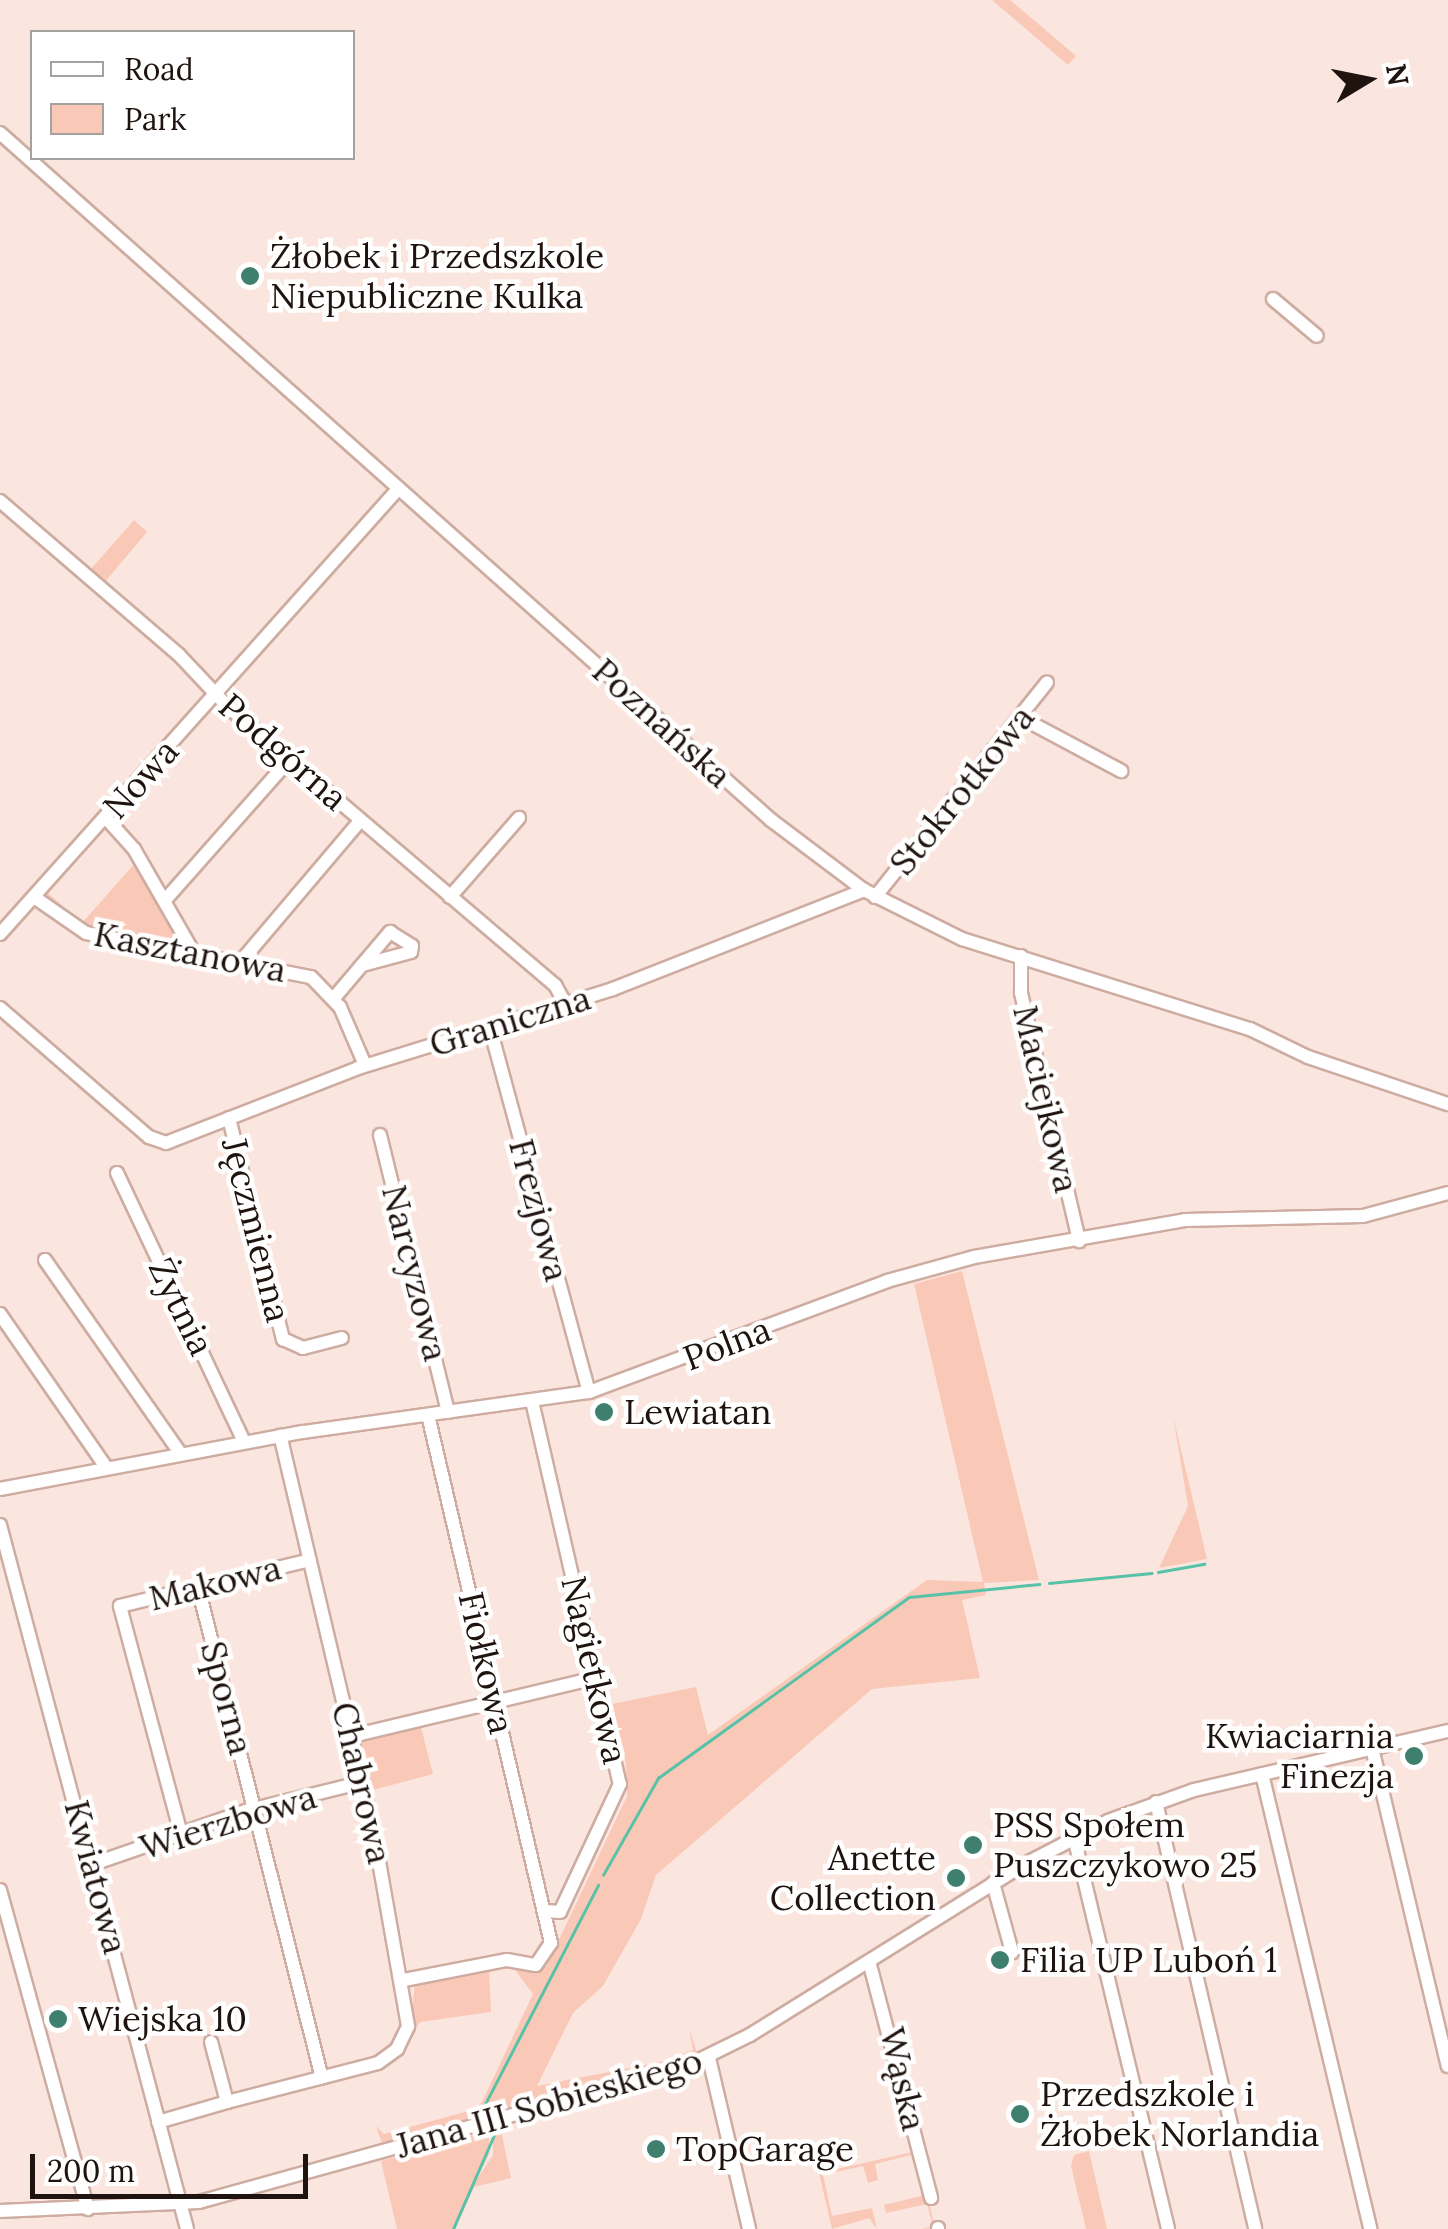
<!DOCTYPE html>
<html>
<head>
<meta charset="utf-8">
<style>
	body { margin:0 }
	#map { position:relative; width:1448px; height:2229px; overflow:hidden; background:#fbe6df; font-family:Lora,serif }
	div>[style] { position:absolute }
	.green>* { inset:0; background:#fac8b7 }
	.stream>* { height:2.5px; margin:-1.25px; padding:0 1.25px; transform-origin:1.25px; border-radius:1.25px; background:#57c2a7 }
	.roads { filter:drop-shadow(2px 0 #ceaca1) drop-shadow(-2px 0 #ceaca1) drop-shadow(0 2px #ceaca1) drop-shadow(0 -2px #ceaca1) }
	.minor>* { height:12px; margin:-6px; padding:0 6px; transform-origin:6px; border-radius:6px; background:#fff }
	.dots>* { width:28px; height:28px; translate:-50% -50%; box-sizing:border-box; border:5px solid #fff; border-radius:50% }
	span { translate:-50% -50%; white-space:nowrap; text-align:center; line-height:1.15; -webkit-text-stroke:9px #fff; paint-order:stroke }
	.poi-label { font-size:35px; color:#1f130f }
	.left { translate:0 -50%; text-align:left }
	.right { translate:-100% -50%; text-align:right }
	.street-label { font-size:35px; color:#1f130f }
	.legend { position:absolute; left:30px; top:30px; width:325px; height:130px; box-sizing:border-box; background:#fff; border:2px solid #a5a19f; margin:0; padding:12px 18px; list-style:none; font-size:30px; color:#1f130f }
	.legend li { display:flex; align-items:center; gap:20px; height:50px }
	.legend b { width:50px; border:2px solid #a5a19f }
	.north { position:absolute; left:1318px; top:30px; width:100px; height:100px; -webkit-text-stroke:8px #fff; paint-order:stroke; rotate:80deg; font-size:28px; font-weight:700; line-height:40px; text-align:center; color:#1f130f }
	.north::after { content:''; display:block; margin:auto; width:35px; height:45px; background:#1f130f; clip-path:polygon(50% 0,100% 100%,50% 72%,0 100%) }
	.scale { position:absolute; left:30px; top:2154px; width:278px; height:45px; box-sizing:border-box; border:5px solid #1f130f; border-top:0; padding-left:12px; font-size:30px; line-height:35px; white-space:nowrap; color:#1f130f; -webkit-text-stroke:8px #fff; paint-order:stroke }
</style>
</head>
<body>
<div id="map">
	<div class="green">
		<i style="clip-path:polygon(992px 0,1010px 0,1076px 56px,1068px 65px)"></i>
		<i style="clip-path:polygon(134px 520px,147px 532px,104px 583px,90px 570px)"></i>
		<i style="clip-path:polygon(128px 849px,169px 913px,178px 943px,82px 927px,69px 920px,45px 898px,48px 893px,82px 923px,135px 863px)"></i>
		<i style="clip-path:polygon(962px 1271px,1039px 1580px,984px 1583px,986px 1595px,962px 1600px,980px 1678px,872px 1689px,656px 1875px,641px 1919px,603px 1986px,573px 2013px,537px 2086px,665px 2061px,693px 2050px,689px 2028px,697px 2053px,382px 2143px,376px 2126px,384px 2134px,476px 2109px,483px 2100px,533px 1994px,515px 1970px,546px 1967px,627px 1796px,625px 1754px,612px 1704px,696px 1687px,708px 1735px,927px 1580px,983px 1582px,914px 1284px)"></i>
		<i style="clip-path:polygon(1173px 1416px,1207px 1559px,1159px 1568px,1188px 1506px)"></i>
		<i style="clip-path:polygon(421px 1727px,433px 1774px,373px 1790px,361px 1742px)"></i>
		<i style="clip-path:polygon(489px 1969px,491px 2012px,420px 2022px,410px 2037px,415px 1982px)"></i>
		<i style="clip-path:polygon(507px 2126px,502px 2135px,511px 2178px,474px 2187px,455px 2229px,471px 2188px,493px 2155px,493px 2130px)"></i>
		<i style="clip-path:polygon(489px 2131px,489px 2154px,452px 2229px,397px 2229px,381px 2161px)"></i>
		<i style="clip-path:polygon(917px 2151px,935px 2228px,921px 2229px,933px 2226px,927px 2204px,886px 2213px,884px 2205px,925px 2195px,915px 2154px,875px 2164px,878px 2180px,868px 2183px,863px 2166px,823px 2175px,832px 2216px,872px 2208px,877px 2229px,869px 2218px,832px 2229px,819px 2173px)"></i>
		<i style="clip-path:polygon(1089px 2151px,1107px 2229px,1086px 2229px,1071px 2166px,1074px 2155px)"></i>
	</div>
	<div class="stream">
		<i style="left:1158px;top:1572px;width:47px;rotate:-9.9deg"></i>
		<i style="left:1049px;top:1583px;width:103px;rotate:-5.5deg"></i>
		<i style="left:603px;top:1875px;width:112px;rotate:-60.4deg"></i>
		<i style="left:658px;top:1778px;width:309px;rotate:-35.8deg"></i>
		<i style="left:909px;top:1597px;width:131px;rotate:-5.7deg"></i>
		<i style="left:482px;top:2110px;width:253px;rotate:-62.7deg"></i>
		<i style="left:453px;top:2229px;width:103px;rotate:-66.4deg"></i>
	</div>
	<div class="roads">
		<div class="minor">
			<i style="left:0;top:133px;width:1033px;rotate:41.7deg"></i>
			<i style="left:771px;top:820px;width:116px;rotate:37deg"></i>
			<i style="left:864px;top:890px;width:110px;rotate:26.6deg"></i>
			<i style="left:962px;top:939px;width:302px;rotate:17.4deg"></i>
			<i style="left:1250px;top:1029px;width:64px;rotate:25.8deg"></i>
			<i style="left:1308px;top:1057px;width:148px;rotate:18.6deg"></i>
			<i style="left:1273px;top:299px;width:57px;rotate:40.1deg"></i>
			<i style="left:0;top:501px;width:236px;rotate:40.7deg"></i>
			<i style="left:179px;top:655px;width:70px;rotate:46.7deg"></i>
			<i style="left:227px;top:706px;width:431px;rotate:40.4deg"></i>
			<i style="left:555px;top:985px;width:21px;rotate:61deg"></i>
			<i style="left:1020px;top:717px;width:115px;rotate:28.1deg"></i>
			<i style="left:106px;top:818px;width:42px;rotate:47.9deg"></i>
			<i style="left:134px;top:849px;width:116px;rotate:60.1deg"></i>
			<i style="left:34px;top:897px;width:63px;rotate:34.7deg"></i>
			<i style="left:86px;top:933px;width:229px;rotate:11.1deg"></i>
			<i style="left:311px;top:977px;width:42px;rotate:46deg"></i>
			<i style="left:340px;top:1007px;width:63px;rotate:66.7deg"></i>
			<i style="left:450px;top:897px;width:105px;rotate:-48.9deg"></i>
			<i style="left:875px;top:897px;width:275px;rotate:-51.3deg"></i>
			<i style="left:166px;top:899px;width:186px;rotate:-48.5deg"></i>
			<i style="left:0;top:934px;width:598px;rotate:-48.18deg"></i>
			<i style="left:1021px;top:956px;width:37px;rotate:90deg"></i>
			<i style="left:1021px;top:993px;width:255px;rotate:76.8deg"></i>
			<i style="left:243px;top:959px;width:181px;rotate:-49.7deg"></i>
			<i style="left:334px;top:998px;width:87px;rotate:-49.7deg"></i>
			<i style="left:390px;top:932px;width:26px;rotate:32deg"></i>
			<i style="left:412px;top:946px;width:6px;rotate:99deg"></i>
			<i style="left:411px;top:952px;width:51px;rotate:165.1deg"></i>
			<i style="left:0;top:1008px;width:197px;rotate:40.9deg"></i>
			<i style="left:149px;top:1137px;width:18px;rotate:19deg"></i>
			<i style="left:166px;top:1143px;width:206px;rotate:-21.3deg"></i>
			<i style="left:358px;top:1068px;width:267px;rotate:-17.2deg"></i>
			<i style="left:613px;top:989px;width:270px;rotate:-21.5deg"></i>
			<i style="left:490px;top:1028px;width:377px;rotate:74.8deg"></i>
			<i style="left:229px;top:1118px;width:228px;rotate:76.3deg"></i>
			<i style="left:283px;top:1339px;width:22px;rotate:24deg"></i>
			<i style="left:303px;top:1348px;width:40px;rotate:-14.4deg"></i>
			<i style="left:380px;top:1135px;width:285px;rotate:76.2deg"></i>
			<i style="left:117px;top:1173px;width:297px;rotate:64.7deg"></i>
			<i style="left:45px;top:1260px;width:236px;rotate:55deg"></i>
			<i style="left:0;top:1314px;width:186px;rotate:55.3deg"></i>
			<i style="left:532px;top:1401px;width:393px;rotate:77.1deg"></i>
			<i style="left:620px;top:1784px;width:141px;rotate:115.1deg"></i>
			<i style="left:560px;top:1912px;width:14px;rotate:-176deg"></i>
			<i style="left:0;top:1489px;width:308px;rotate:-10.7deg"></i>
			<i style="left:303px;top:1432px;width:289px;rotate:-8deg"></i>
			<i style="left:589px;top:1392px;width:318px;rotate:-20.4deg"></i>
			<i style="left:887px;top:1281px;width:90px;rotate:-15.4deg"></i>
			<i style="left:974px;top:1257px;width:214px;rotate:-9.9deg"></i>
			<i style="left:1185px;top:1220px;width:178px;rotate:-1.3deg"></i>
			<i style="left:1363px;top:1216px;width:88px;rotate:-15.1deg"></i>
			<i style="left:0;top:1525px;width:728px;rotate:75.12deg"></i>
			<i style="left:198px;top:1587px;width:506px;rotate:75.83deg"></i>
			<i style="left:352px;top:1736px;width:250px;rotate:-13.4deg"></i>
			<i style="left:1372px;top:1748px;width:327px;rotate:76.6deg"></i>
			<i style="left:1262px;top:1774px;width:468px;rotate:76.6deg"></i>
			<i style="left:1156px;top:1802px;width:438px;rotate:76.9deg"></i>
			<i style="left:181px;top:1834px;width:236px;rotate:-105deg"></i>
			<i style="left:120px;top:1606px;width:195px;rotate:-13.6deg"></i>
			<i style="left:1074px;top:1837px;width:403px;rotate:76.5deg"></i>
			<i style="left:93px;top:1864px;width:162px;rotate:-19.1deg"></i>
			<i style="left:246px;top:1811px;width:121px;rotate:-13.9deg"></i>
			<i style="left:993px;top:1883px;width:72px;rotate:74.6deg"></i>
			<i style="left:0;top:1890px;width:331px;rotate:74.6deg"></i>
			<i style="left:869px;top:1961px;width:245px;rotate:75.3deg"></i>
			<i style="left:404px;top:1980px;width:105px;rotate:-11deg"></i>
			<i style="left:507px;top:1960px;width:29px;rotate:10deg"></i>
			<i style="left:536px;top:1965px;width:27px;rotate:-56deg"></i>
			<i style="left:551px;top:1943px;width:542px;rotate:-103.11deg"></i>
			<i style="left:709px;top:2058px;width:176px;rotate:76.8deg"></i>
			<i style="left:227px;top:2102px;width:156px;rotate:-14.5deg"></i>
			<i style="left:378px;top:2063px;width:24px;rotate:-36deg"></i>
			<i style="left:397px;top:2049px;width:25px;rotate:-64deg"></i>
			<i style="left:408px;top:2026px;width:201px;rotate:-100deg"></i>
			<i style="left:373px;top:1828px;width:403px;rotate:-103.3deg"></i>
			<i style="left:158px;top:2122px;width:72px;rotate:-16.2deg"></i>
			<i style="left:227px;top:2102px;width:62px;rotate:-104.9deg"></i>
			<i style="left:0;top:2211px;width:199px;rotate:-2.6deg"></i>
			<i style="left:199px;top:2202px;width:504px;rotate:-15.52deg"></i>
			<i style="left:685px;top:2067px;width:72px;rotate:-26.2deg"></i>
			<i style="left:750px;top:2035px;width:319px;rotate:-31.9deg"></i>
			<i style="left:1021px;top:1866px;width:98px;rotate:-27.3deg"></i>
			<i style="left:1108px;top:1821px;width:91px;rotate:-19.8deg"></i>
			<i style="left:1194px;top:1790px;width:261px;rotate:-13.1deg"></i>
			<i style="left:938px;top:2228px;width:1px;rotate:90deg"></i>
		</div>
	</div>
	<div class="dots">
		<i style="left:250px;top:276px;background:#3e7f6d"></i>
		<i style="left:604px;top:1412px;background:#3e7f6d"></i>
		<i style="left:1414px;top:1756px;background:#3e7f6d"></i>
		<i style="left:973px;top:1845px;background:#3e7f6d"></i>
		<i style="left:956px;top:1878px;background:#3e7f6d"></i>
		<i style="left:1000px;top:1960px;background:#3e7f6d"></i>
		<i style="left:58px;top:2019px;background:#3e7f6d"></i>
		<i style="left:1020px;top:2114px;background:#3e7f6d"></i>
		<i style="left:656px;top:2149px;background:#3e7f6d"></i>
	</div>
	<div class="poi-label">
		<span class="left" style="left:270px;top:276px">Żłobek i Przedszkole<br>Niepubliczne Kulka</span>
		<span class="left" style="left:624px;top:1412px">Lewiatan</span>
		<span class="right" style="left:1394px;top:1756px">Kwiaciarnia<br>Finezja</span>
		<span class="left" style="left:993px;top:1845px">PSS Społem<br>Puszczykowo 25</span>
		<span class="right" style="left:936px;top:1878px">Anette<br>Collection</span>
		<span class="left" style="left:1020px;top:1960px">Filia UP Luboń 1</span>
		<span class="left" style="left:78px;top:2019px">Wiejska 10</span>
		<span class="left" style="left:1040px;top:2114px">Przedszkole i<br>Żłobek Norlandia</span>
		<span class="left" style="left:676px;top:2149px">TopGarage</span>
	</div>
	<div class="street-label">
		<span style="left:662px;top:723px;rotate:42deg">Poznańska</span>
		<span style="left:283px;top:752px;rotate:41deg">Podgórna</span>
		<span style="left:141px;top:779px;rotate:-48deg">Nowa</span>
		<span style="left:962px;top:790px;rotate:-51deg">Stokrotkowa</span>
		<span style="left:190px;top:952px;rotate:11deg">Kasztanowa</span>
		<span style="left:510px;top:1021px;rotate:-17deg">Graniczna</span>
		<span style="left:1046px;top:1099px;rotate:77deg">Maciejkowa</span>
		<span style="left:539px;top:1210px;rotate:75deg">Frezjowa</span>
		<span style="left:256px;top:1230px;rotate:76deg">Jęczmienna</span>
		<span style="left:415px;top:1273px;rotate:76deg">Narcyzowa</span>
		<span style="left:181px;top:1307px;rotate:64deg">Żytnia</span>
		<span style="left:727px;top:1344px;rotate:-21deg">Polna</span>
		<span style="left:215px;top:1583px;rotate:-14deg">Makowa</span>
		<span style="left:486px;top:1663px;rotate:77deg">Fiołkowa</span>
		<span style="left:594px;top:1670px;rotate:77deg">Nagietkowa</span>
		<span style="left:227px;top:1698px;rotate:75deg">Sporna</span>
		<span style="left:362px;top:1783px;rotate:77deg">Chabrowa</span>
		<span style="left:228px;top:1822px;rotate:-17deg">Wierzbowa</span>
		<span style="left:96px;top:1877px;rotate:75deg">Kwiatowa</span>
		<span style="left:903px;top:2079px;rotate:77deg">Wąska</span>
		<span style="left:549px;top:2103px;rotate:-16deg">Jana III Sobieskiego</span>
	</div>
	<ul class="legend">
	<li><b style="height:12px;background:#fff"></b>Road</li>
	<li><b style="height:28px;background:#fac8b7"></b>Park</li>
	</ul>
	<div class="north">N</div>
	<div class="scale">200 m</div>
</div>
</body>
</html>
